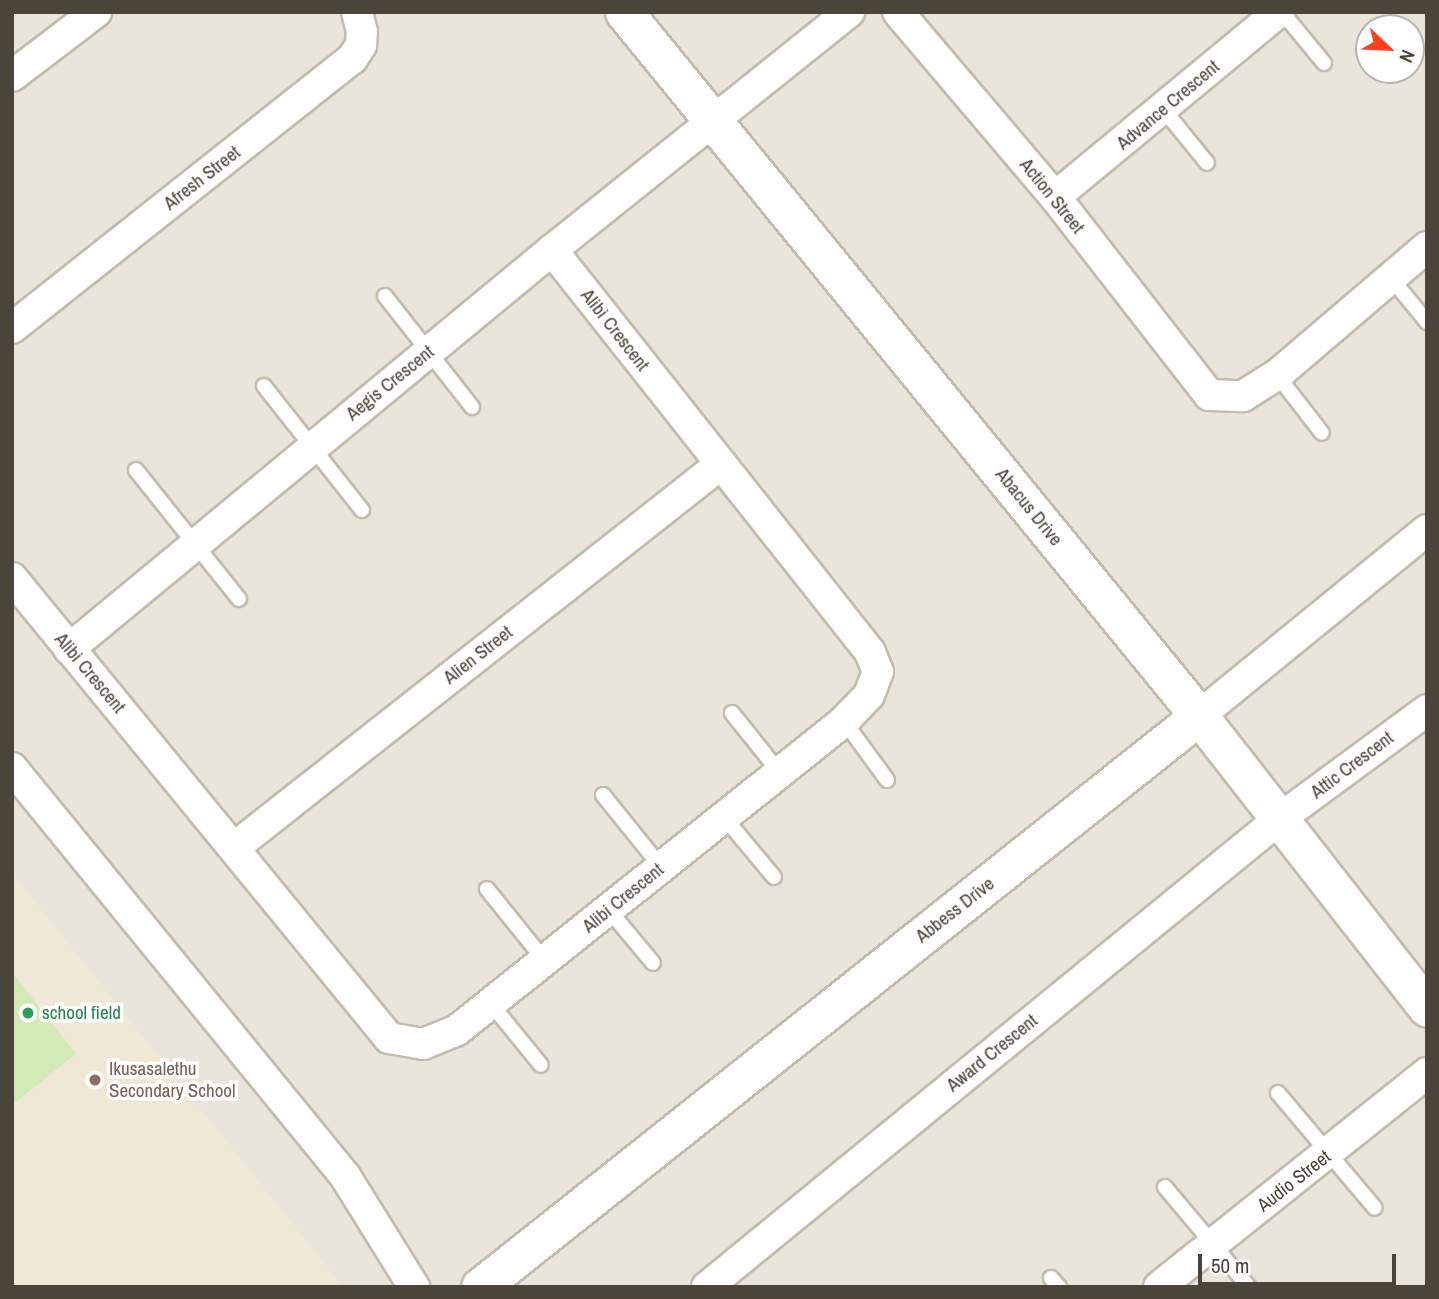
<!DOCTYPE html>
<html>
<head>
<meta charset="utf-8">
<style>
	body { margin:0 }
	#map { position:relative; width:1439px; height:1299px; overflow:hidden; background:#f6f3ec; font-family:"Archivo Narrow",sans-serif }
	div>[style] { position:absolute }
	.residential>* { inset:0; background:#eae5da }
	.education>* { inset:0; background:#efe8d6 }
	.green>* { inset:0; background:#d2eab5 }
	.roads { filter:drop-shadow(2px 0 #c2bbae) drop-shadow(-2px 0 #c2bbae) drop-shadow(0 2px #c2bbae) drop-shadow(0 -2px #c2bbae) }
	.service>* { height:14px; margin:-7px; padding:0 7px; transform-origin:7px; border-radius:7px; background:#fff }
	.minor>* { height:30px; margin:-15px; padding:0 15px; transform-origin:15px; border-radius:15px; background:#fff }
	.tertiary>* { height:37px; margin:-18.5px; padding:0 18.5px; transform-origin:18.5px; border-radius:18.5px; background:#fff }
	.dots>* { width:19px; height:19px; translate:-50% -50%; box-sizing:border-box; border:4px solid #fff; border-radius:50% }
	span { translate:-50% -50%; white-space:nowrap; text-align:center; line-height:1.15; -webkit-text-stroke:7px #fff; paint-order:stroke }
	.street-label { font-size:19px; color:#4b4439 }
	.leisure-label { font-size:19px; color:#27864d }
	.left { translate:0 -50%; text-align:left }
	.education-label { font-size:19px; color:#785e54 }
	.frame { position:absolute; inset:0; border:14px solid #4b4439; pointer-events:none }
	.north { position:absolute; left:1355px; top:14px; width:70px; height:70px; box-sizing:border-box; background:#fff; border:2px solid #b7b4b0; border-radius:50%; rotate:113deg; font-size:19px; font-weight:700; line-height:28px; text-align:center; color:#4b4439 }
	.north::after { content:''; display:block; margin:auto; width:24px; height:32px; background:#fc3f1d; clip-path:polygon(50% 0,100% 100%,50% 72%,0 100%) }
	.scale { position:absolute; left:1198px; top:1254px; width:198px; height:32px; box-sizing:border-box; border:4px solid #4b4439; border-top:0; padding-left:9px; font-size:21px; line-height:24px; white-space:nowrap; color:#4b4439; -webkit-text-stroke:5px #fff; paint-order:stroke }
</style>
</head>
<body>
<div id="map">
	<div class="residential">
		<i style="clip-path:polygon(evenodd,12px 12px,1427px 12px,1427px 1287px,12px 1287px,12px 12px,1369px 28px,1411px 28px,1411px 70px,1369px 70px,1369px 28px)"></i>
	</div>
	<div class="education">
		<i style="clip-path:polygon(12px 873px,343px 1287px,12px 1287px)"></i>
	</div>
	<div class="green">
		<i style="clip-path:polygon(12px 972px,76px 1054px,12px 1105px)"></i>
	</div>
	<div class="roads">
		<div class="service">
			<i style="left:1282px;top:12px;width:66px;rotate:50.5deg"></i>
			<i style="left:1164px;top:110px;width:68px;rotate:50.9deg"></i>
			<i style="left:1391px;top:278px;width:57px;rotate:50.7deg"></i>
			<i style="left:385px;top:296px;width:141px;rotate:51.9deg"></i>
			<i style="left:1277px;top:375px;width:73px;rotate:52.2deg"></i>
			<i style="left:264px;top:386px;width:158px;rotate:51.7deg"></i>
			<i style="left:136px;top:470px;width:165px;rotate:51.4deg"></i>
			<i style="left:732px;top:713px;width:77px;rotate:51.3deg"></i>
			<i style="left:844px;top:721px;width:73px;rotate:53.9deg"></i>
			<i style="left:603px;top:795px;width:92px;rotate:51.1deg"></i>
			<i style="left:724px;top:817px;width:78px;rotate:50.2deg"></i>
			<i style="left:487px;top:889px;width:92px;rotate:51.1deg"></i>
			<i style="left:608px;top:909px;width:70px;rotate:50.2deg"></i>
			<i style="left:492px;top:1005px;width:77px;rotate:50.8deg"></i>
			<i style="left:1278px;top:1093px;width:150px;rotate:49.9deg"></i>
			<i style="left:1165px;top:1187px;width:131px;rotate:50deg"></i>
			<i style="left:1051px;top:1278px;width:12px;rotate:48deg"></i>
		</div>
		<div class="minor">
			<i style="left:898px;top:12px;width:243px;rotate:49.7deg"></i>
			<i style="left:1055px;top:197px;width:251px;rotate:52.1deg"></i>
			<i style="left:1209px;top:395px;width:34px;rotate:2deg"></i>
			<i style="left:1243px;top:396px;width:40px;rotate:-32deg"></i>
			<i style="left:1277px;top:375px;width:197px;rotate:-40.5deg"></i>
			<i style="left:12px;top:76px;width:106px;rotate:-37.3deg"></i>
			<i style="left:1055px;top:197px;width:291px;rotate:-39.6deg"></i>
			<i style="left:12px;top:328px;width:434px;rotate:-38.4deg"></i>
			<i style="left:352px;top:59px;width:17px;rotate:-57deg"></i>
			<i style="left:361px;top:45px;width:13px;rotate:-86deg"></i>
			<i style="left:362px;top:32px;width:21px;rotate:-104deg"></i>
			<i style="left:12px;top:578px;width:595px;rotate:50.66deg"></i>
			<i style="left:389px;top:1038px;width:35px;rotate:10deg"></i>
			<i style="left:423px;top:1044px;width:35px;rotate:-22deg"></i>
			<i style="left:456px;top:1031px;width:497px;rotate:-38.6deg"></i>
			<i style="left:844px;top:721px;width:36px;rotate:-46deg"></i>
			<i style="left:869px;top:695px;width:25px;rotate:-69deg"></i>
			<i style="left:878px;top:672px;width:22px;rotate:-112deg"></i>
			<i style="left:870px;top:652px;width:513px;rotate:-128.35deg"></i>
			<i style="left:69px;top:649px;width:626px;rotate:-39.56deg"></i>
			<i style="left:552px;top:250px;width:381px;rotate:-38.7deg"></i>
			<i style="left:1199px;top:716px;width:294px;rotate:-39.2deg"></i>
			<i style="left:12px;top:768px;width:527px;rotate:50.78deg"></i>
			<i style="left:345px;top:1176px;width:131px;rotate:58.1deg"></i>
			<i style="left:235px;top:847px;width:619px;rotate:-38.24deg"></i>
			<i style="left:707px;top:1287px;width:738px;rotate:-39.28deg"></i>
			<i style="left:1278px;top:820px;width:185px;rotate:-36.4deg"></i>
			<i style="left:1159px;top:1287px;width:343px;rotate:-38.6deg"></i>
		</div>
		<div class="tertiary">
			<i style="left:624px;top:12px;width:909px;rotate:50.76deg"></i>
			<i style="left:1199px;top:716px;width:370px;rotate:52deg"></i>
			<i style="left:480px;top:1287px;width:918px;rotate:-38.46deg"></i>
		</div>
	</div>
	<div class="dots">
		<i style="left:28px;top:1013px;background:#2e9e5b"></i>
		<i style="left:95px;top:1080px;background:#8d6e63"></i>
	</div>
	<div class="street-label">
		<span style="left:1168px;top:105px;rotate:-40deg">Advance Crescent</span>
		<span style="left:202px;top:178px;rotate:-38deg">Afresh Street</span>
		<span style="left:1052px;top:196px;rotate:51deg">Action Street</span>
		<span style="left:615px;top:330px;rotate:52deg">Alibi Crescent</span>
		<span style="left:390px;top:383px;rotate:-39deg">Aegis Crescent</span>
		<span style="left:1029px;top:507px;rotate:51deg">Abacus Drive</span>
		<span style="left:478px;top:655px;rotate:-38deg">Alien Street</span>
		<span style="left:90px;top:673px;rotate:50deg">Alibi Crescent</span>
		<span style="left:1352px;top:765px;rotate:-37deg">Attic Crescent</span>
		<span style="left:623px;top:898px;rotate:-39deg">Alibi Crescent</span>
		<span style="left:955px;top:910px;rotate:-38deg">Abbess Drive</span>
		<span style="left:992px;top:1053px;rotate:-39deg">Award Crescent</span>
		<span style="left:1294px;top:1181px;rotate:-38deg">Audio Street</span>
	</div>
	<div class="leisure-label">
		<span class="left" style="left:42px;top:1013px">school field</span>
	</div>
	<div class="education-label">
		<span class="left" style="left:109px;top:1080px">Ikusasalethu<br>Secondary School</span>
	</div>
	<div class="frame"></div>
	<div class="north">N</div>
	<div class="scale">50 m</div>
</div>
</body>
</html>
